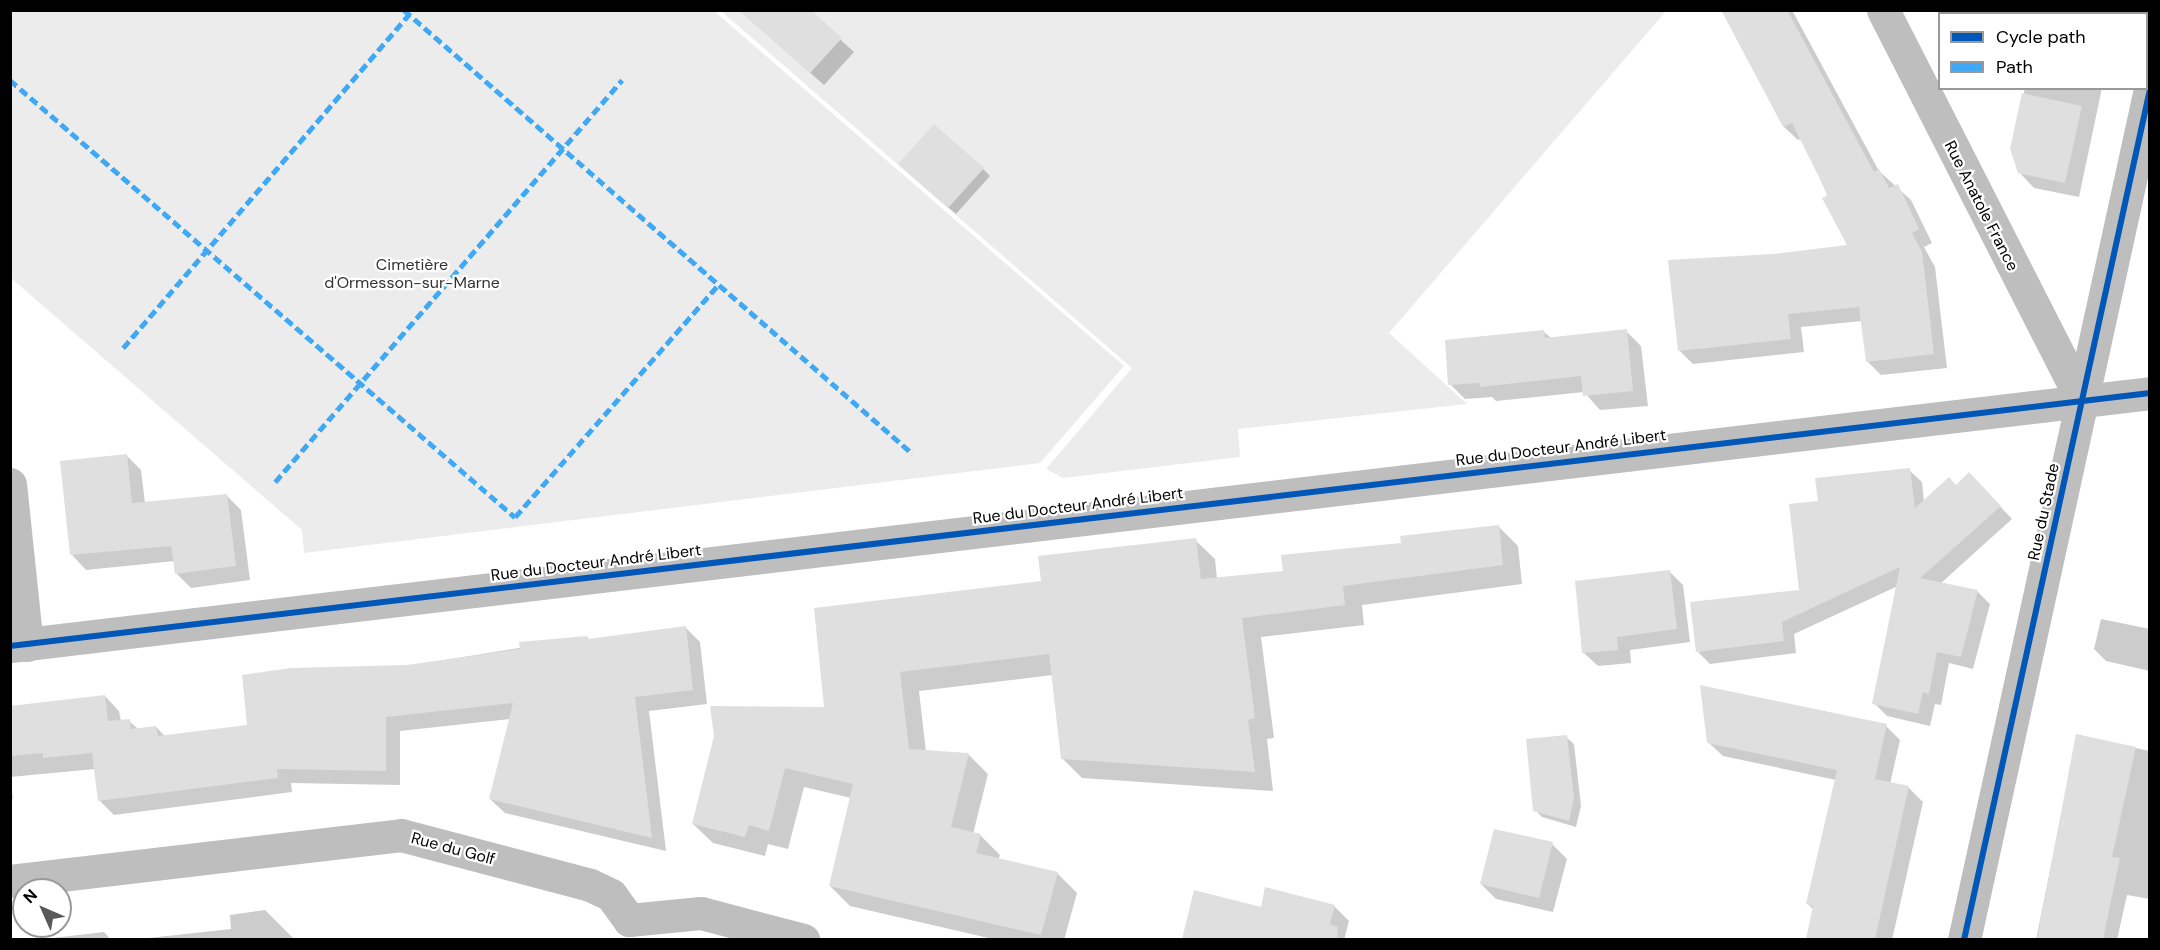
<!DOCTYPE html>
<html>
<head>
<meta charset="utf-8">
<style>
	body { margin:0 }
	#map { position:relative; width:2160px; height:950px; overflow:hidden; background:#fff; font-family:"DM Sans",sans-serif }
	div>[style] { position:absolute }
	.green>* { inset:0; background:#ececec }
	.shadow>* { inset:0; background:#0003 }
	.building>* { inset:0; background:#dfdfdf }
	.street>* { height:33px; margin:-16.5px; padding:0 16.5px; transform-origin:16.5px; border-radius:16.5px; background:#bebebe }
	.quiet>* { height:4.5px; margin-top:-2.25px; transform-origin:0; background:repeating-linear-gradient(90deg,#3fa9f5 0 9px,transparent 0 13.5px) }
	.cycleway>* { height:6px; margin:-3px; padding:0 3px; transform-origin:3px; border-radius:3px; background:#0057b8 }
	span { translate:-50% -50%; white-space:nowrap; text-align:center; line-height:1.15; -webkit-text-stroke:4.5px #fff; paint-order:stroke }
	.street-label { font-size:16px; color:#000 }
	.park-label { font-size:16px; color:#333 }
	.frame { position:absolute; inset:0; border:12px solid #000; pointer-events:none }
	.legend { position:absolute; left:1938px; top:12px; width:210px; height:78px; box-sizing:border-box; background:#fff; border:2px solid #999; margin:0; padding:8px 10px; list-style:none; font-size:18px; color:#000 }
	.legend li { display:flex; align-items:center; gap:12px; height:30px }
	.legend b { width:30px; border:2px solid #999 }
	.north { position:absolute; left:12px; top:878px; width:60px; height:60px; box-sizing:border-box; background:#fff; border:2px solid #999; border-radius:50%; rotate:315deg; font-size:16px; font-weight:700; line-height:24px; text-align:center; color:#000 }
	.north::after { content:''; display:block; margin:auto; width:21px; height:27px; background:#595959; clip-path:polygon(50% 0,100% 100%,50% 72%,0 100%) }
</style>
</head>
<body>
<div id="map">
	<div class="green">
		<i style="clip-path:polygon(11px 10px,714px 11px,1124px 366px,1040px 463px,304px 553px,302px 530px,11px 278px)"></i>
		<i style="clip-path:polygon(721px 11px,1666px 11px,1389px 333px,1467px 404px,1238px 429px,1240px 457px,1063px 478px,1046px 469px,1132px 368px)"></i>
	</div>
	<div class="shadow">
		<i style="clip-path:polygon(739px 10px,808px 10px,854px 52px,824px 85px)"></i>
		<i style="clip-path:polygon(1722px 10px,1792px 10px,1879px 171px,1911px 200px,1932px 243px,1924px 247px,1935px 267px,1947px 368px,1881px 375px,1867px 361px,1862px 321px,1801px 327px,1804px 352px,1693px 364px,1679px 350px,1773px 256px,1850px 246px,1802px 138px,1798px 140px,1784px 127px)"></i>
		<i style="clip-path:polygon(2042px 10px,2119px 10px,2037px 14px)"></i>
		<i style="clip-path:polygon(2025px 88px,2102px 88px,2079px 197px,2034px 188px,2019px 172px,2011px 149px)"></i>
		<i style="clip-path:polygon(983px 169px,990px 176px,956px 214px,907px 171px)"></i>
		<i style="clip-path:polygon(1543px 331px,1551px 338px,1626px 331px,1641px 346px,1648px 406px,1600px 410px,1584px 392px,1496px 401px,1492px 397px,1465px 399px,1450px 384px)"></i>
		<i style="clip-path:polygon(126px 455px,141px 470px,145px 503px,226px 495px,241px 510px,250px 580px,191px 588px,176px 573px,175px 561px,86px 570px,72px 555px)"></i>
		<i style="clip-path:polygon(1909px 470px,1922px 482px,1924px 502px,1956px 486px,1982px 487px,2012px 519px,1940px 584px,1977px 591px,1990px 604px,1973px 669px,1949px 663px,1941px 705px,1935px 704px,1930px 726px,1887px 716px,1874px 703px,1898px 586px,1794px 634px,1796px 653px,1710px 664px,1698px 652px,1800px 591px,1820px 502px)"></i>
		<i style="clip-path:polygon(1498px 526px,1518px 546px,1522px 584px,1362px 605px,1364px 625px,1261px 637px,1274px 738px,1267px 739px,1273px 791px,1082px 778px,1062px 758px,1053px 675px,919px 691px,926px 752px,968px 754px,988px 774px,973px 834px,980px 835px,1000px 855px,998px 860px,1057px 873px,1077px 893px,1064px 940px,997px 940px,850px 906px,830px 886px,851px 798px,804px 787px,788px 849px,768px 844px,765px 856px,713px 843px,693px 824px,826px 708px,1042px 582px,1195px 540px,1215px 559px,1217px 579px,1284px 572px)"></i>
		<i style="clip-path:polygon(1669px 571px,1683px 585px,1690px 642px,1630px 650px,1631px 663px,1598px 666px,1584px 653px)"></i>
		<i style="clip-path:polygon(2101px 619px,2150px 629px,2150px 671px,2106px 661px,2094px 649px)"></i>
		<i style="clip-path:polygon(686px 628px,700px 642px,707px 704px,649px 711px,666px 851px,505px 813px,490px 799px,510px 719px,400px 731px,400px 785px,291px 783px,292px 792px,114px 815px,99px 800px,95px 769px,10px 777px,10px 707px,105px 696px,119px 711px,121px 721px,129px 721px,138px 729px,156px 727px,165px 736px,249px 726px,407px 666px,587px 637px,590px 640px)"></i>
		<i style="clip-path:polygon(1886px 726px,1900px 740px,1890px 784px,1909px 788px,1923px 802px,1892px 940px,1808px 940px,1814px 910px,1808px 904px,1836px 780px,1723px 756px,1708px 742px)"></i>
		<i style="clip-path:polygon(2077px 736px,2150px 751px,2150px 899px,2127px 895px,2117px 940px,2036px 940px)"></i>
		<i style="clip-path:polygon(1566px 737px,1574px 744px,1581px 806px,1576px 827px,1542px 817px,1535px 810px)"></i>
		<i style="clip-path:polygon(10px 779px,13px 799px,10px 799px)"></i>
		<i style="clip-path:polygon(1552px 844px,1567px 859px,1553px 912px,1496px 899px,1481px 884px)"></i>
		<i style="clip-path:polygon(1195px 892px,1262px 909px,1334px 906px,1349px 921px,1344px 940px,1184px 940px)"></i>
		<i style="clip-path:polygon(265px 910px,295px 940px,130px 940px,231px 929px,230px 915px)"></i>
		<i style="clip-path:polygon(104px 932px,111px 940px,52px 940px,52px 938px)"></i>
	</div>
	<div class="building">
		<i style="clip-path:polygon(739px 10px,811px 10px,842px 38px,810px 73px)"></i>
		<i style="clip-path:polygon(1721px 10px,1787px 10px,1874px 172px,1879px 169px,1889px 188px,1898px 184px,1919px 229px,1912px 233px,1922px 252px,1934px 354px,1866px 362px,1859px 307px,1788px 314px,1791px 339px,1678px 351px,1668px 260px,1773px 254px,1847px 245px,1822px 198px,1828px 195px,1792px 123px,1783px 127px)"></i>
		<i style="clip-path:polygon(2022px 93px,2082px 106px,2065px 183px,2018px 173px,2010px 149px)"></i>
		<i style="clip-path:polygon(934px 124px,984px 168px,948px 208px,898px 164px)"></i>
		<i style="clip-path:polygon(1627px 329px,1633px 391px,1583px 396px,1581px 376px,1480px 387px,1479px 383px,1448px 385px,1445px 340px,1544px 330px,1545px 338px)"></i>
		<i style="clip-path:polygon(127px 454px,132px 503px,227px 494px,236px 566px,175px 574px,171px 546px,70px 555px,60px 461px)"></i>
		<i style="clip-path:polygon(1910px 468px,1915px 508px,1949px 477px,1956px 485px,1969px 472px,2001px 506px,1920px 578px,1978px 590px,1961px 657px,1937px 652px,1929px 694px,1923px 692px,1918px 714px,1872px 704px,1900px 567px,1782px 622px,1784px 641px,1696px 652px,1690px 602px,1799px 590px,1789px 504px,1818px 501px,1815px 478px)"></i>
		<i style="clip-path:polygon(1499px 525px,1503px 565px,1343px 586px,1345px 605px,1242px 618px,1255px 718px,1248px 720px,1255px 772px,1061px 759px,1049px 654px,900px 672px,909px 749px,969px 753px,951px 827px,981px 834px,976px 853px,1058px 872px,1041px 935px,829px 886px,853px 784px,785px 768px,769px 831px,749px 825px,745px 837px,692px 824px,714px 736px,710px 706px,824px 707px,814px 608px,1041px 581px,1038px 556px,1196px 538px,1201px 579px,1283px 571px,1281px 555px,1401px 543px,1400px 536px)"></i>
		<i style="clip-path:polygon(1670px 570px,1677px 629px,1617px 637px,1618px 650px,1582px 653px,1575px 581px)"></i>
		<i style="clip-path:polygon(686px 626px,693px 690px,635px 697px,652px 838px,489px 799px,513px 703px,386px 717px,386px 771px,277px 769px,278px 778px,98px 801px,92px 753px,43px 758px,43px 753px,10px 756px,10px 706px,105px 695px,108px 721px,130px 719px,131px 729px,156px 726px,158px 736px,247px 725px,242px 675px,291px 668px,407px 665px,520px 649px,519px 642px,587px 636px,588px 639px)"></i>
		<i style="clip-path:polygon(1700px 685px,1887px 724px,1875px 779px,1909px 786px,1875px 939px,1806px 939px,1813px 906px,1806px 904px,1837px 770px,1707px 743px)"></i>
		<i style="clip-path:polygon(2076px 734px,2136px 747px,2112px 857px,2120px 858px,2103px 939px,2037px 939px)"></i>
		<i style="clip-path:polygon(1567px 735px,1574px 798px,1569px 821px,1533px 811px,1526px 739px)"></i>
		<i style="clip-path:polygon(1494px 829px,1553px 842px,1539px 898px,1480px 884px)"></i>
		<i style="clip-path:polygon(1265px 887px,1335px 905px,1330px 924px,1338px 927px,1337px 939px,1182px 939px,1194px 890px,1261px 907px)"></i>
	</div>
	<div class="street">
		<i style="left:1883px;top:10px;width:438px;rotate:63deg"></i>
		<i style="left:10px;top:484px;width:162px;rotate:84deg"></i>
		<i style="left:10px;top:646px;width:2155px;rotate:-6.74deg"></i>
		<i style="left:10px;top:881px;width:394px;rotate:-6.7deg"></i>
		<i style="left:401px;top:835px;width:196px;rotate:14.8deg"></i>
		<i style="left:590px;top:885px;width:23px;rotate:25deg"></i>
		<i style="left:611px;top:895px;width:31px;rotate:54deg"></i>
		<i style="left:629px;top:920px;width:72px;rotate:-5.6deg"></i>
		<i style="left:701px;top:913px;width:106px;rotate:14.8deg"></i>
		<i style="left:1964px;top:940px;width:871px;rotate:-77.67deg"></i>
	</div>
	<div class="quiet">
		<i style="left:404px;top:10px;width:675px;rotate:41.1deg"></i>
		<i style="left:10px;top:80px;width:668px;rotate:40.87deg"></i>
		<i style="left:515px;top:517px;width:308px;rotate:-48.8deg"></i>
		<i style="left:123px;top:348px;width:440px;rotate:-49.4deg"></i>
		<i style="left:275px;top:482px;width:531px;rotate:-49.2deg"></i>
	</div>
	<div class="cycleway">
		<i style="left:10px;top:646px;width:2155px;rotate:-6.74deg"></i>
		<i style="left:1964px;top:940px;width:871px;rotate:-77.67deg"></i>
	</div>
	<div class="street-label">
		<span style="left:1981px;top:206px;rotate:63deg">Rue Anatole France</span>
		<span style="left:1561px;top:448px;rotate:-7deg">Rue du Docteur André Libert</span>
		<span style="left:1078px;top:506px;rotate:-7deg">Rue du Docteur André Libert</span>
		<span style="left:2044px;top:512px;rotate:-78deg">Rue du Stade</span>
		<span style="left:596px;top:563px;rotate:-7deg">Rue du Docteur André Libert</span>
		<span style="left:453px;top:849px;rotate:15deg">Rue du Golf</span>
	</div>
	<div class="park-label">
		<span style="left:412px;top:274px">Cimetière<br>d'Ormesson-sur-Marne</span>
	</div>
	<div class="frame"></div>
	<ul class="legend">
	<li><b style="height:8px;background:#0057b8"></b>Cycle path</li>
	<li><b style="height:8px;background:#3fa9f5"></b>Path</li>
	</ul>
	<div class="north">N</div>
</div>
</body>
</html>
